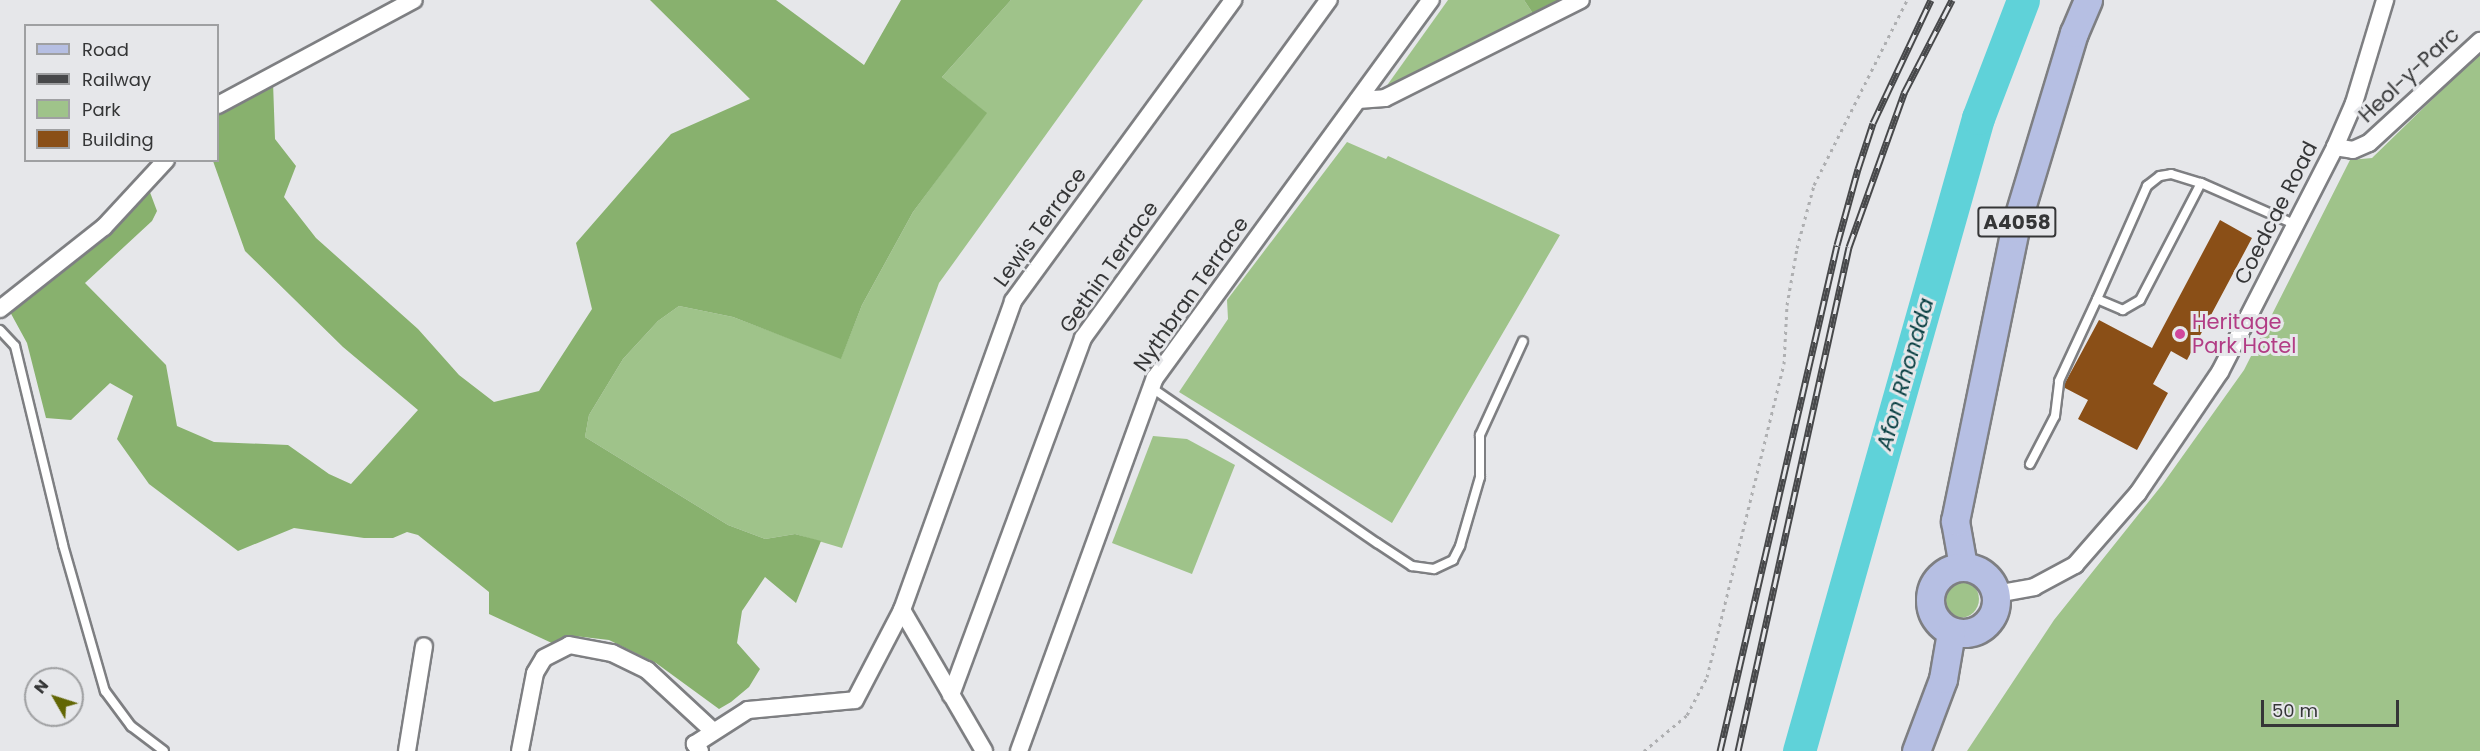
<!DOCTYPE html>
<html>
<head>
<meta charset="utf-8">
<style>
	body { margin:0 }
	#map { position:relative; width:2480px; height:751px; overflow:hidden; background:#e6e7ea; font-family:Poppins,sans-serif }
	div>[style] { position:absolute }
	.green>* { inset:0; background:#9fc38a }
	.round { border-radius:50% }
	.forest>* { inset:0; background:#88b16e }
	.river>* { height:33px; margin:-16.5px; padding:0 16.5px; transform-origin:16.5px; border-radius:16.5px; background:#5fd2d9 }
	.building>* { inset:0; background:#8a4f17 }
	.path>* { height:3px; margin-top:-1.5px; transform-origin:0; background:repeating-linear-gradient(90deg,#aeafb1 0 3px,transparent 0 7.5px) }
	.roads { filter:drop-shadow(2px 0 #7e7f82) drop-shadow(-2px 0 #7e7f82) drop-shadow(0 2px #7e7f82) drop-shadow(0 -2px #7e7f82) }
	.lane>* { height:8px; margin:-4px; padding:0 4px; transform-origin:4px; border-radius:4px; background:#fff }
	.street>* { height:16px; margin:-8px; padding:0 8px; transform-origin:8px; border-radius:8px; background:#fff }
	.primary>* { height:27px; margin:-13.5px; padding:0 13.5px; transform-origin:13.5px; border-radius:13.5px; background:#b6bfe3 }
	.primary>.ring { margin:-13.5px; padding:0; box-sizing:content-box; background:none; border:27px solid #b6bfe3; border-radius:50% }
	.rail>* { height:7px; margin-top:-3.5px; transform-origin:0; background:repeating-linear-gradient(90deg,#e6e7ea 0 14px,#47484a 0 28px); box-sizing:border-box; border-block:2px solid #47484a }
	.dots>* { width:16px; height:16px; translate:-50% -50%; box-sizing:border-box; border:3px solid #e6e7ea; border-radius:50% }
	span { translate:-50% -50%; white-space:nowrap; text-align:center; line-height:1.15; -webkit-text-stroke:6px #e6e7ea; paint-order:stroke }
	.shield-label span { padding:2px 4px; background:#e6e7ea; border:2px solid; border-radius:4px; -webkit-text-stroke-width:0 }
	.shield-label { font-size:20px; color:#353637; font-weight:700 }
	.street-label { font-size:21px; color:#353637 }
	.hotel-label { font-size:21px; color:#b23c85 }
	.left { translate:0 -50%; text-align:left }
	.water-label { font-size:22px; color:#094043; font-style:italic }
	.legend { position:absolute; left:24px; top:24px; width:195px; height:138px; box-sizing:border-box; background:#e6e7ea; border:2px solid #9fa0a2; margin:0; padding:8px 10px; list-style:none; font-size:18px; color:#353637 }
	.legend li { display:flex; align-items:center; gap:12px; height:30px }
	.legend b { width:30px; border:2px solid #9fa0a2 }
	.north { position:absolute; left:24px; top:667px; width:60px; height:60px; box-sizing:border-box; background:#e6e7ea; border:2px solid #9fa0a2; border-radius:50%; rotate:309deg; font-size:16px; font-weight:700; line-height:24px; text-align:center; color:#353637 }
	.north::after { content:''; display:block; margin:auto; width:21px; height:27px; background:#626604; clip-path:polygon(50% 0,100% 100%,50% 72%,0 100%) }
	.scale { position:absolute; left:2261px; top:700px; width:138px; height:27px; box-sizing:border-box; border:3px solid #353637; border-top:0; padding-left:8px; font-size:18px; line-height:21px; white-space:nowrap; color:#353637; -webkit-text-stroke:4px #e6e7ea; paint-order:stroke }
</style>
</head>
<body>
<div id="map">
	<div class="green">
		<i style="clip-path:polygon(1011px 0,1143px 0,939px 283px,842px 548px,795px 534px,765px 539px,728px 525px,585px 437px,589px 415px,623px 359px,658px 321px,679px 306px,733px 317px,841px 358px,862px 305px,913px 212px,986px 113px,942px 77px)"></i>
		<i style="clip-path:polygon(1448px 0,1524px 0,1534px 15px,1383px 91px)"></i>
		<i style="clip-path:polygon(2480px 53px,2480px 751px,1967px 751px,2054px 620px,2162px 485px,2244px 370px,2350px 160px,2372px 158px)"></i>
		<i style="clip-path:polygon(1347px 142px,1386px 159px,1388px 156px,1560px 235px,1392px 523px,1179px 392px,1228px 319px,1227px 300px)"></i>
		<i style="clip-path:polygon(1153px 436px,1187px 439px,1235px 465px,1192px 574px,1112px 543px)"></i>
		<i class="round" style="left:1941px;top:580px;width:38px;height:38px"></i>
	</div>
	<div class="forest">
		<i style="clip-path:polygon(650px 0,776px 0,864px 65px,901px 0,1011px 0,942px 77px,987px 113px,913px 212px,862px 305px,841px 359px,733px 317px,679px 306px,658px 321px,623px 359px,589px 415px,585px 437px,728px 525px,765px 539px,795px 534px,821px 541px,796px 603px,765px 577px,742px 611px,737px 643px,760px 669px,749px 687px,731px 702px,719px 709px,656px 663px,609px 640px,566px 635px,554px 644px,489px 614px,489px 592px,418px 535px,407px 532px,393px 538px,364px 538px,294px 528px,238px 551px,149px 484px,117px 439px,133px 396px,110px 383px,71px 420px,46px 418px,27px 343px,9px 310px,148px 187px,157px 211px,152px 221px,85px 283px,166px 365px,177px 426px,214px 442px,288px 445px,329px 474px,351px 484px,418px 410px,343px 347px,245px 251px,213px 161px,218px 160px,218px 114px,273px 82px,275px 139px,296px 166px,284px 197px,316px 238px,418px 329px,459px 375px,494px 402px,539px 391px,592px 309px,576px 243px,671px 134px,750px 99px)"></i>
		<i style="clip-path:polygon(1524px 0,1564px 0,1534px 15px)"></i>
	</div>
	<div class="river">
		<i style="left:1799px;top:751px;width:658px;rotate:-74.21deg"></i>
		<i style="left:1978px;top:118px;width:126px;rotate:-69.1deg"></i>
	</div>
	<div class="building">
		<i style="clip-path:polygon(2220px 220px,2252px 238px,2187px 360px,2171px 351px,2153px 384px,2168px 393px,2137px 450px,2078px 419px,2088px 400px,2065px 388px,2065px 383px,2099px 320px,2152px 348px)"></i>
	</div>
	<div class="path">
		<i style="left:1644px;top:751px;width:56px;rotate:-39.9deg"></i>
		<i style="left:1687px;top:715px;width:43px;rotate:-62.2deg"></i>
		<i style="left:1707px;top:677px;width:322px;rotate:-76.2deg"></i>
		<i style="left:1784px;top:364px;width:59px;rotate:-87.1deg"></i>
		<i style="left:1787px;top:305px;width:58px;rotate:-80deg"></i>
		<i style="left:1797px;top:248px;width:65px;rotate:-74.9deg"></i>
		<i style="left:1814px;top:185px;width:207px;rotate:-63.3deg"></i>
	</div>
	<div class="roads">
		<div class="lane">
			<i style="left:2201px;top:183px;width:132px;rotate:117.5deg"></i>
			<i style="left:2140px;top:300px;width:20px;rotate:150deg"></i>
			<i style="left:2123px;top:310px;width:28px;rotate:-157deg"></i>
			<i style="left:2097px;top:299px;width:124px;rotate:-66.1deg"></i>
			<i style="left:2147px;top:186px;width:16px;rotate:-38deg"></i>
			<i style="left:2160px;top:176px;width:11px;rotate:-10deg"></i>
			<i style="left:2171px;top:174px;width:31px;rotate:17deg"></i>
			<i style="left:2201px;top:183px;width:102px;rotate:23.8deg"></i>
			<i style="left:0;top:330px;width:22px;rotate:47deg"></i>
			<i style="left:15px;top:346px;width:205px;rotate:76.4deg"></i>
			<i style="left:63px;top:545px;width:152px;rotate:74deg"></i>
			<i style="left:105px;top:691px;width:44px;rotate:53.4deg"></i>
			<i style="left:131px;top:726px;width:41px;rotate:37.1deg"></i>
			<i style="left:1152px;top:388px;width:273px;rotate:34.6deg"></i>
			<i style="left:1377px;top:543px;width:42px;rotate:33.3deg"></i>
			<i style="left:1412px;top:566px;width:22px;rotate:8deg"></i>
			<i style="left:1434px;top:569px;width:21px;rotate:-25deg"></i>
			<i style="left:1453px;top:560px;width:16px;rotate:-63deg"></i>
			<i style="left:1460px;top:546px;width:72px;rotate:-73.8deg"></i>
			<i style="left:1480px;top:477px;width:42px;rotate:-90deg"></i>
			<i style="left:1480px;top:435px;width:103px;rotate:-65.4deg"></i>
			<i style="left:2030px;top:464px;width:54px;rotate:-62.5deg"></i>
			<i style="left:2055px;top:416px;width:35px;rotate:-83deg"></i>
			<i style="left:2059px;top:381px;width:90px;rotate:-65.1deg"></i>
		</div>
		<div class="street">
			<i style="left:1358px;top:100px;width:27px;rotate:-4deg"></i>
			<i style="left:1385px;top:98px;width:219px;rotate:-26.6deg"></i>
			<i style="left:218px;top:105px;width:222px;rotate:-28.2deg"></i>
			<i style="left:2335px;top:147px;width:18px;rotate:9deg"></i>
			<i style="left:2353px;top:150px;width:17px;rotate:-24deg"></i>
			<i style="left:2369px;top:143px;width:151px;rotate:-42.6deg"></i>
			<i style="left:0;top:309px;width:132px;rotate:-38.3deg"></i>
			<i style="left:104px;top:227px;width:91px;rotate:-47.2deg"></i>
			<i style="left:1996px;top:594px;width:39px;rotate:-10deg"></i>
			<i style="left:2034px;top:587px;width:47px;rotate:-28.2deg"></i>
			<i style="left:2075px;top:565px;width:96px;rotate:-48.8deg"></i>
			<i style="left:2138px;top:493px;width:146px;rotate:-55.9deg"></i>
			<i style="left:2220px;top:372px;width:253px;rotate:-62.9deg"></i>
			<i style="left:2335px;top:147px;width:48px;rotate:-66.6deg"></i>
			<i style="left:2354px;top:103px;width:108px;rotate:-73.2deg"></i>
			<i style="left:902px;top:610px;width:163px;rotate:59.8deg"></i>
			<i style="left:951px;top:695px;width:381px;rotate:-69.7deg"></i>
			<i style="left:1083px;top:338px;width:418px;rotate:-54deg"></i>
			<i style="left:407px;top:751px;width:106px;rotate:-80.8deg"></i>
			<i style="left:520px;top:751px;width:79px;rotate:-79.1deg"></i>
			<i style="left:535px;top:673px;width:17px;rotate:-59deg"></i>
			<i style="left:544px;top:658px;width:28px;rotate:-27deg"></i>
			<i style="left:569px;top:645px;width:44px;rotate:10.5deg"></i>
			<i style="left:612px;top:653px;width:39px;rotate:26deg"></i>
			<i style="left:647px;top:670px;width:90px;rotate:42.7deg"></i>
			<i style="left:700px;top:751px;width:9px;rotate:-126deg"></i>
			<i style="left:695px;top:744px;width:63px;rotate:-32.7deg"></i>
			<i style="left:748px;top:710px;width:107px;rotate:-5.3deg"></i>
			<i style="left:855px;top:700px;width:102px;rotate:-62.4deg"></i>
			<i style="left:902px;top:610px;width:328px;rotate:-70.2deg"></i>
			<i style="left:1013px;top:301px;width:373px;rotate:-53.8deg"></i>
			<i style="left:1019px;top:751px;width:397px;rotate:-70deg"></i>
			<i style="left:1155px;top:378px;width:468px;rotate:-53.9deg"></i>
		</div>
		<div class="primary">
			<i style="left:1963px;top:566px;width:46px;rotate:-100.1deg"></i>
			<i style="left:1955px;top:521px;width:299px;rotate:-78.4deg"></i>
			<i style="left:2015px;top:228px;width:204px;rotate:-73.2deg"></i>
			<i style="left:2074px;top:33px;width:36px;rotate:-67deg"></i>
			<i class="ring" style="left:1930px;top:567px;width:39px;height:39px"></i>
			<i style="left:1916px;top:751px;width:77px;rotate:-69.4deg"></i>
			<i style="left:1943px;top:679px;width:48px;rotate:-80.3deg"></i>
		</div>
	</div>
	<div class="rail">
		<i style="left:1720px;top:751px;width:519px;rotate:-76.98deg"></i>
		<i style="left:1837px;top:245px;width:79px;rotate:-74.6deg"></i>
		<i style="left:1858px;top:169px;width:48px;rotate:-71.9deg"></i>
		<i style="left:1873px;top:123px;width:136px;rotate:-64.8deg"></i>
		<i style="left:1738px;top:751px;width:516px;rotate:-77.58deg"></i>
		<i style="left:1849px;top:247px;width:164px;rotate:-70.3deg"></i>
		<i style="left:1904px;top:93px;width:105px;rotate:-62.7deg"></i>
	</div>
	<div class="dots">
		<i style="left:2180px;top:334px;background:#d1479c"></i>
	</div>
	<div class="shield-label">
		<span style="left:2017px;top:222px">A4058</span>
	</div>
	<div class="street-label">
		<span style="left:2409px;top:75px;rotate:-43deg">Heol-y-Parc</span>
		<span style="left:2276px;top:213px;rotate:-63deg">Coedcae Road</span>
		<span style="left:1040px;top:227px;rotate:-54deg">Lewis Terrace</span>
		<span style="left:1109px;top:267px;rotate:-55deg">Gethin Terrace</span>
		<span style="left:1191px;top:294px;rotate:-55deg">Nythbran Terrace</span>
	</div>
	<div class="hotel-label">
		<span class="left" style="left:2192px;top:334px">Heritage<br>Park Hotel</span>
	</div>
	<div class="water-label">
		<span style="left:1905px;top:374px;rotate:-74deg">Afon Rhondda</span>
	</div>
	<ul class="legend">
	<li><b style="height:8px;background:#b6bfe3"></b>Road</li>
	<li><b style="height:8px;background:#47484a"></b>Railway</li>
	<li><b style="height:16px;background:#9fc38a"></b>Park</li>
	<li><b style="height:16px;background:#8a4f17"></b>Building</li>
	</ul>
	<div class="north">N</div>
	<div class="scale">50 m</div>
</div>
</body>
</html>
